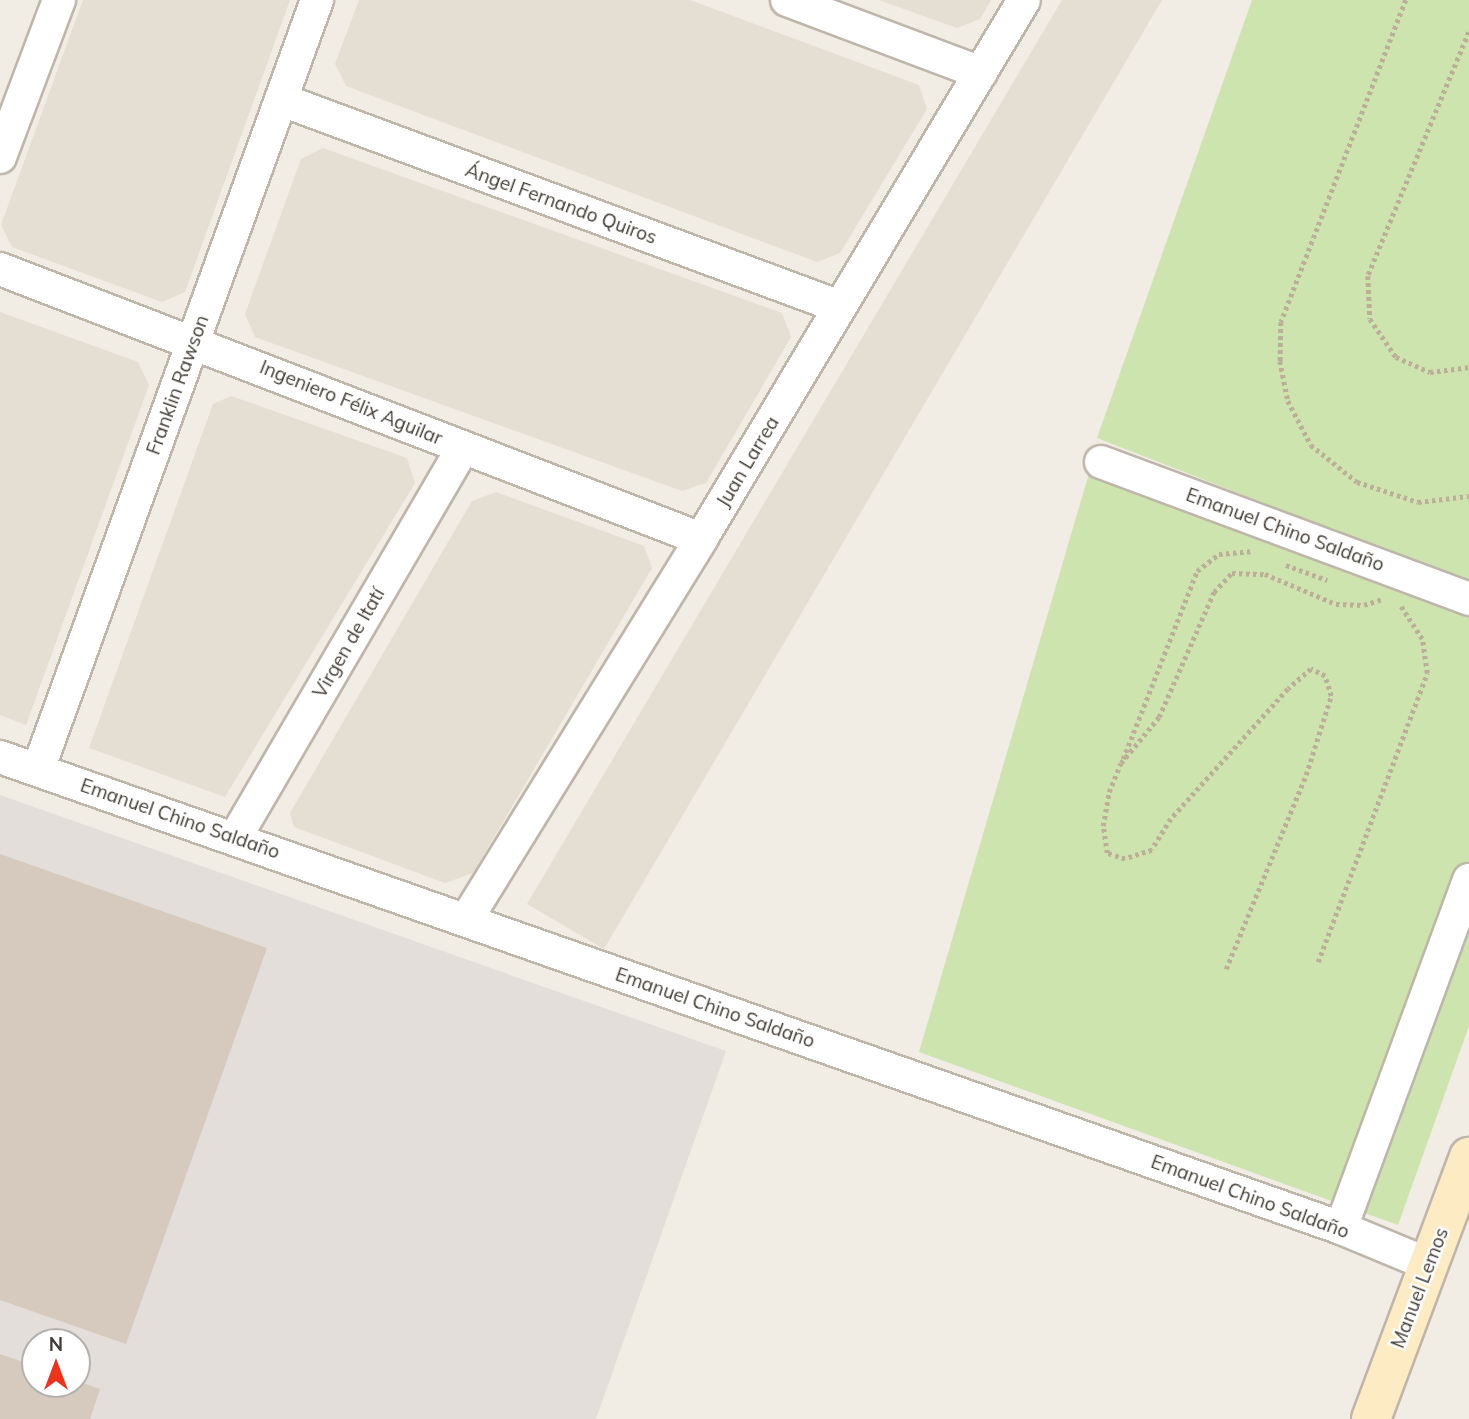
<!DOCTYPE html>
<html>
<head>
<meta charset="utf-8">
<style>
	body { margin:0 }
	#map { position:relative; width:1469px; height:1419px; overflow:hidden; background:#f1ece4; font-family:Mulish,sans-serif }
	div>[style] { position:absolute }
	.residential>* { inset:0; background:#e5ded2 }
	.industrial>* { inset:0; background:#e3ded9 }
	.green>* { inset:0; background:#cee4ae }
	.building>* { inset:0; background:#d5cabd }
	.path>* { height:4.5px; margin-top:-2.25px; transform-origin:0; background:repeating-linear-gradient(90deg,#bdae99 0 3.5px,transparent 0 7px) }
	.roads { filter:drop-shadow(2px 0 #bfb6aa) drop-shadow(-2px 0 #bfb6aa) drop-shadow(0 2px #bfb6aa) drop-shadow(0 -2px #bfb6aa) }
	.minor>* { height:32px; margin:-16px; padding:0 16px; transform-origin:16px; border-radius:16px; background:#fff }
	.secondary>* { height:38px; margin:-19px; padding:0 19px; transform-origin:19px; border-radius:19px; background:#fcebc3 }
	span { translate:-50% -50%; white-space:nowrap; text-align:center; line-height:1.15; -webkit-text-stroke:5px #fff; paint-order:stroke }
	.street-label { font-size:19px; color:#423c34 }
	.north { position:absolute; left:21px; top:1328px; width:70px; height:70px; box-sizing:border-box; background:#fff; border:2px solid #b3b1ae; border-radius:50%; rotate:0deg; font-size:19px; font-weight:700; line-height:28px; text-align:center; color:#423c34 }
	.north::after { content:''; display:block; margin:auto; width:24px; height:32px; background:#ef321c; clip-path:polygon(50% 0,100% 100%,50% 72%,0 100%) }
</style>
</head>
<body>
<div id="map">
	<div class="residential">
		<i style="clip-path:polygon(83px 0,290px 0,185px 292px,162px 302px,12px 247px,1px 225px)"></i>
		<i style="clip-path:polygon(359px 0,690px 0,919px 85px,927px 109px,840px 253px,817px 262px,346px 86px,335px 64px)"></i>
		<i style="clip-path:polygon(879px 0,991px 0,980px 19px,957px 28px)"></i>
		<i style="clip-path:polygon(1062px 0,1162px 0,604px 949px,527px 904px)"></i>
		<i style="clip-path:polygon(323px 148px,782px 313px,791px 337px,706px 483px,682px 491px,255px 337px,245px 314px,301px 159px)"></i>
		<i style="clip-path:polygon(0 312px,138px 362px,149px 385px,26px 725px,0 715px)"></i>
		<i style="clip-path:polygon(231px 396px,407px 458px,415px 483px,225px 797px,89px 748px,213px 404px)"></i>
		<i style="clip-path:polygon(496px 492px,644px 546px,652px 568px,473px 873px,445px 883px,294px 827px,290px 813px,472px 501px)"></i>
	</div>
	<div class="industrial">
		<i style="clip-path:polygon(evenodd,0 795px,726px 1051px,596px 1419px,0 1419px,0 795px,35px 1342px,77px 1342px,77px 1384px,35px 1384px,35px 1342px)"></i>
	</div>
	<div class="green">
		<i style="clip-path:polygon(1252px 0,1469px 0,1469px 583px,1097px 438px)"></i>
		<i style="clip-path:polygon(1090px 470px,1469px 615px,1469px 1026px,1398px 1225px,919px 1052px)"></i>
	</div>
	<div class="building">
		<i style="clip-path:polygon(0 854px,267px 948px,126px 1344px,0 1300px)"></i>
		<i style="clip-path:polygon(0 1354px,35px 1366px,35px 1384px,77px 1381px,100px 1389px,90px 1419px,0 1419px)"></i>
	</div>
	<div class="path">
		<i style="left:1406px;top:0;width:345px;rotate:111.2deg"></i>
		<i style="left:1281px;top:322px;width:39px;rotate:91deg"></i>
		<i style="left:1280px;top:361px;width:41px;rotate:78.7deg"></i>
		<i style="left:1288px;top:401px;width:50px;rotate:62.4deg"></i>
		<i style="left:1311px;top:445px;width:59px;rotate:38.8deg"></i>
		<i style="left:1357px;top:482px;width:64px;rotate:18.2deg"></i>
		<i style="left:1418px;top:502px;width:51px;rotate:-6.7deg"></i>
		<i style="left:1469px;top:32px;width:264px;rotate:112.5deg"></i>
		<i style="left:1368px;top:276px;width:43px;rotate:87.3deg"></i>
		<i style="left:1370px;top:319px;width:46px;rotate:55.6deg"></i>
		<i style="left:1396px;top:357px;width:37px;rotate:24deg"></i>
		<i style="left:1430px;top:372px;width:39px;rotate:-7deg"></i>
		<i style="left:1286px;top:565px;width:44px;rotate:20.1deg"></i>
		<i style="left:1123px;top:759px;width:202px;rotate:-68.5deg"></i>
		<i style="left:1197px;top:571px;width:28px;rotate:-38deg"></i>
		<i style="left:1219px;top:554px;width:35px;rotate:-5deg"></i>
		<i style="left:1318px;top:962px;width:309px;rotate:-69.3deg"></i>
		<i style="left:1427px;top:673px;width:34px;rotate:-98deg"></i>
		<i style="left:1422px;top:639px;width:40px;rotate:-122.9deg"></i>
		<i style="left:1226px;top:969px;width:210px;rotate:-67.6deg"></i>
		<i style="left:1306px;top:775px;width:83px;rotate:-72.4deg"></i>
		<i style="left:1331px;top:696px;width:21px;rotate:-107deg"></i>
		<i style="left:1325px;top:676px;width:16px;rotate:-153deg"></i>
		<i style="left:1311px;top:669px;width:30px;rotate:139deg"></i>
		<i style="left:1288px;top:689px;width:175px;rotate:132deg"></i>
		<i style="left:1171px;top:819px;width:36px;rotate:122deg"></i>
		<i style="left:1152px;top:850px;width:28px;rotate:162deg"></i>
		<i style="left:1125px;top:859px;width:19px;rotate:-162deg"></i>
		<i style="left:1107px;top:853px;width:27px;rotate:-98deg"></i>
		<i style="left:1103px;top:826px;width:35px;rotate:-80deg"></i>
		<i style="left:1109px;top:792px;width:31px;rotate:-68deg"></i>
		<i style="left:1121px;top:763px;width:60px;rotate:-50.4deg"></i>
		<i style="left:1159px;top:717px;width:137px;rotate:-66.3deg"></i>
		<i style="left:1214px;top:592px;width:26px;rotate:-47deg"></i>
		<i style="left:1232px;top:573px;width:33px;rotate:2deg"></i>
		<i style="left:1265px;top:574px;width:77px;rotate:22.9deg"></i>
		<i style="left:1336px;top:604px;width:28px;rotate:2deg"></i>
		<i style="left:1364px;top:605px;width:19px;rotate:-18deg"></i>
	</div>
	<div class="roads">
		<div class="minor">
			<i style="left:787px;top:0;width:207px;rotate:20.6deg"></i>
			<i style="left:282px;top:100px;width:595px;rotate:20.35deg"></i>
			<i style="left:0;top:157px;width:168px;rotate:-69.4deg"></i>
			<i style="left:0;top:269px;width:751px;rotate:21.06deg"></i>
			<i style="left:1101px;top:462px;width:393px;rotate:20.4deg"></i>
			<i style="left:0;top:757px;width:1421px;rotate:19.35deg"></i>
			<i style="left:1341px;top:1228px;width:94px;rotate:22.5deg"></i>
			<i style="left:38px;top:770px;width:819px;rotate:-70.08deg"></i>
			<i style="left:235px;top:838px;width:452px;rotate:-59.7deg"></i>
			<i style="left:466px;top:920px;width:448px;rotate:-58.3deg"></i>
			<i style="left:701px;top:539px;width:628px;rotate:-59.07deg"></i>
			<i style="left:1341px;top:1228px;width:371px;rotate:-69.8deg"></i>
		</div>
		<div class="secondary">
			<i style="left:1371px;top:1419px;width:280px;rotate:-69.5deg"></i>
		</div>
	</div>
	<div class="street-label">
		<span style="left:561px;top:204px;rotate:20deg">Ángel Fernando Quiros</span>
		<span style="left:178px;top:385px;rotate:-70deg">Franklin Rawson</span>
		<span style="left:351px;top:403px;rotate:22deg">Ingeniero Félix Aguilar</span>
		<span style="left:748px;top:462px;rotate:-59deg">Juan Larrea</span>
		<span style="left:1285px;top:530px;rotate:20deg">Emanuel Chino Saldaño</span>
		<span style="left:349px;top:643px;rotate:-60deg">Virgen de Itatí</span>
		<span style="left:180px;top:819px;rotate:19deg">Emanuel Chino Saldaño</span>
		<span style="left:715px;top:1008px;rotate:19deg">Emanuel Chino Saldaño</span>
		<span style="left:1250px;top:1197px;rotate:20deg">Emanuel Chino Saldaño</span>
		<span style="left:1420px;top:1288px;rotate:-69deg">Manuel Lemos</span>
	</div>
	<div class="north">N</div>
</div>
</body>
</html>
